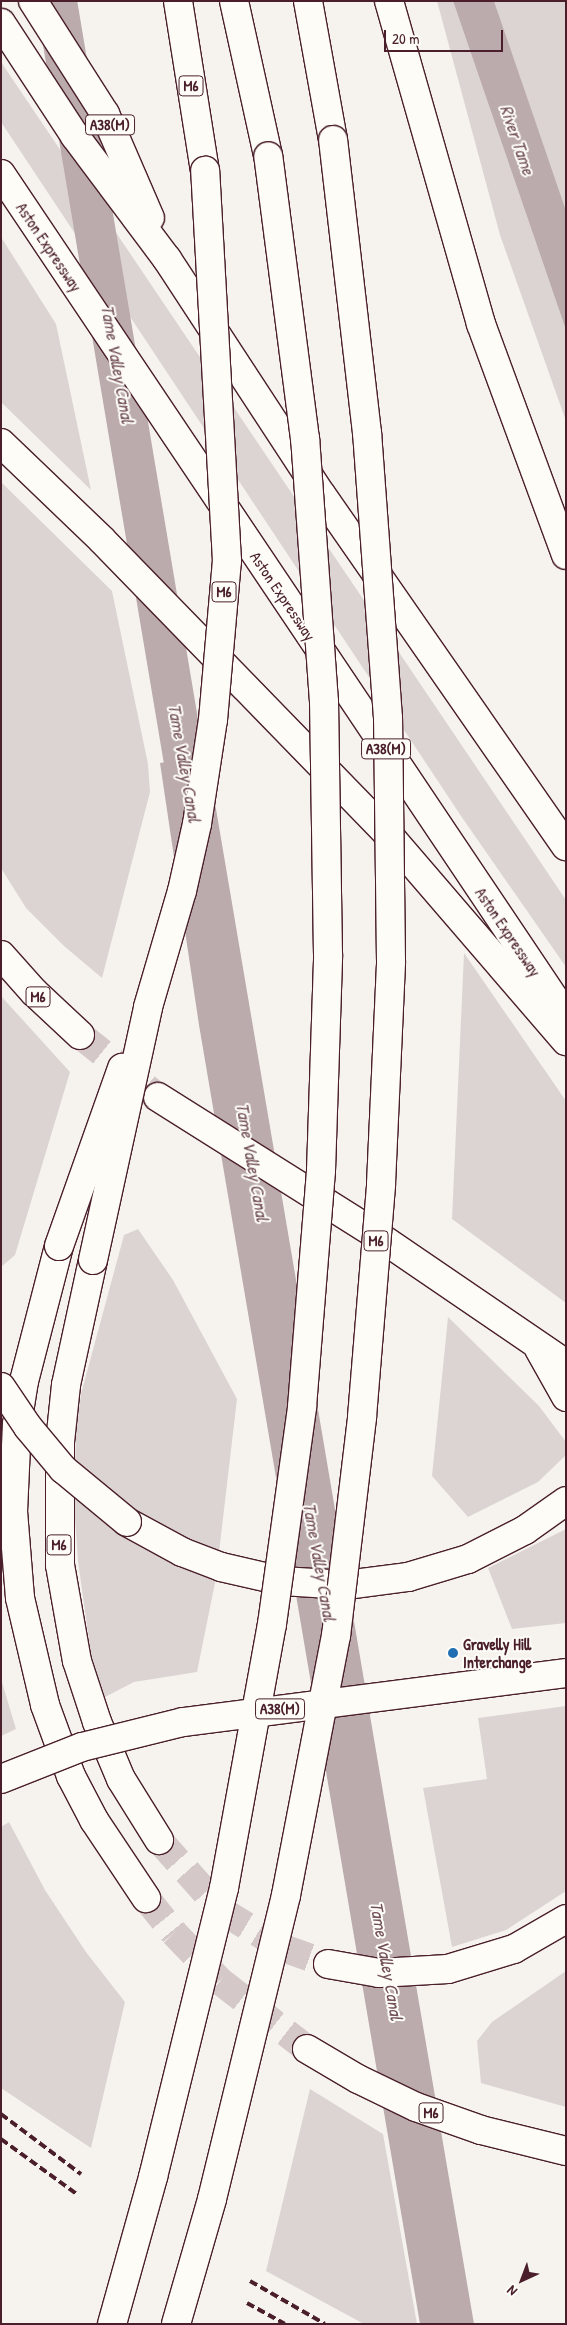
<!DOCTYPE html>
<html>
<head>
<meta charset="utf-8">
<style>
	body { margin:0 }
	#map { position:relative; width:567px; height:2325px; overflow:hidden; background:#f6f3ef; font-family:"Patrick Hand",sans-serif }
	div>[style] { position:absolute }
	.green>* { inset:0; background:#dcd4d2 }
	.water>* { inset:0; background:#bbabac }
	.canal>* { height:41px; margin:-20.5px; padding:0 20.5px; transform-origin:20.5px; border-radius:20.5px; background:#bbabac }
	.motorway-tunnel>* { height:28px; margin-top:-14px; transform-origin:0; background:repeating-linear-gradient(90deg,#d4c9c8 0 28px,transparent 0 42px) }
	.roads { filter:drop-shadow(1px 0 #4a1f2b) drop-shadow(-1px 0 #4a1f2b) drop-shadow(0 1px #4a1f2b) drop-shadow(0 -1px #4a1f2b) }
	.motorway>* { height:28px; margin:-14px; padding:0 14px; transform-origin:14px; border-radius:14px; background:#fdfcf7 }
	.rail>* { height:4px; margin-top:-2px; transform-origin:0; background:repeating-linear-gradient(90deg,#4a1f2b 0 8px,transparent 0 12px) }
	.bridges { filter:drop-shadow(1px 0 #4a1f2b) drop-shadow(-1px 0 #4a1f2b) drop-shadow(0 1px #4a1f2b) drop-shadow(0 -1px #4a1f2b) }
	.motorway-bridge>* { height:28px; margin:-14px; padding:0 14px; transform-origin:14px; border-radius:14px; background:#fdfcf7 }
	.dots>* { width:14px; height:14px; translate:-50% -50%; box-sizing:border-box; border:2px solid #fdfcf7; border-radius:50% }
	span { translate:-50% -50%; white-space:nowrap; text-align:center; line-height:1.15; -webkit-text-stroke:4px #fdfcf7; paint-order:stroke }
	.shield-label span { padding:1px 4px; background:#fdfcf7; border:1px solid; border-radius:4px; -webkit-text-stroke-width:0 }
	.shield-label { font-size:15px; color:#4a1f2b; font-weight:700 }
	.street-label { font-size:16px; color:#4a1f2b }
	.poi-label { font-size:16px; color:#4a1f2b; font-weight:700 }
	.left { translate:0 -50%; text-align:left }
	.water-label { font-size:18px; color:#725058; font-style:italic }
	.frame { position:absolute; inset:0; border:2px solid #4a1f2b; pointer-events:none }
	.north { position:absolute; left:497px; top:2255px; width:50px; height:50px; -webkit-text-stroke:4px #fdfcf7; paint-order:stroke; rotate:223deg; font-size:14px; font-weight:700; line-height:20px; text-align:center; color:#4a1f2b }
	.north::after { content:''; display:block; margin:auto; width:18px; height:22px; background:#4a1f2b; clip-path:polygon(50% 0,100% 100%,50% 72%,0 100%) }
	.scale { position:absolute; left:384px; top:30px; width:119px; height:22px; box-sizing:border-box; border:2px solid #4a1f2b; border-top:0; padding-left:6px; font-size:15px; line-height:18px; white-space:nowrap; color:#4a1f2b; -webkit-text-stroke:4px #fdfcf7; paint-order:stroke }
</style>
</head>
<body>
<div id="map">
	<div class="green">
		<i style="clip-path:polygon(437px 1px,453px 1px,566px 330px,566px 421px,500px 235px)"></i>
		<i style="clip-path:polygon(494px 1px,566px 1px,566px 211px,560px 197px)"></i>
		<i style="clip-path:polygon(1px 62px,566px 900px,566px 967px,461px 816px,1px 122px)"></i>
		<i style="clip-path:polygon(1px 237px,56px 324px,91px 490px,1px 402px)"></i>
		<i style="clip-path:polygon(1px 482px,112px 591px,148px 764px,150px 792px,102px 978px,64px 946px,26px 908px,1px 868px)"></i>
		<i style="clip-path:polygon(464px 953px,566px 1101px,566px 1303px,452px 1219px)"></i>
		<i style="clip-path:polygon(1px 996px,70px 1072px,15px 1255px,1px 1267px)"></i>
		<i style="clip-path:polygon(138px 1229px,173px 1280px,237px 1399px,216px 1578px,197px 1672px,134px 1682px,105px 1697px,91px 1654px,78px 1561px,74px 1504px,76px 1431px,81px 1394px,124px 1235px)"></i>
		<i style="clip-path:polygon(448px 1317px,539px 1406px,566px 1442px,566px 1455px,538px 1482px,468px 1517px,432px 1476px)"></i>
		<i style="clip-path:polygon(566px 1529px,566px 1623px,512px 1629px,488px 1568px)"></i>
		<i style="clip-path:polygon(1px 1679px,16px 1729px,1px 1736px)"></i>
		<i style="clip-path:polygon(566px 1706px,566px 1891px,506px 1930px,452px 1947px,423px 1788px,487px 1779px,478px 1718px)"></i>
		<i style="clip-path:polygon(9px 1822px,45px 1890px,86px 1952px,125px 2002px,91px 2148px,1px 2088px,1px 1827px)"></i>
		<i style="clip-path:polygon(566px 1971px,566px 2107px,481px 2083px,477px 2041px,492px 2022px)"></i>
		<i style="clip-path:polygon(310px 2089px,383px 2134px,417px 2324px,364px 2324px,266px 2271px)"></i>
	</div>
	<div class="water">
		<i style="clip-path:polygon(453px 1px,494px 1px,566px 211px,566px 330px)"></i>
		<i style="clip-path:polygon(207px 756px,391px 1839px,474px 2324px,420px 2324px,199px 1025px,160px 763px)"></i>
	</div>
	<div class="canal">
		<i style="left:56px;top:1px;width:825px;rotate:80.45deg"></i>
	</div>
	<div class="motorway-tunnel">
		<i style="left:80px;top:1035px;width:100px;rotate:38.5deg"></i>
		<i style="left:159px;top:1840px;width:95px;rotate:48.4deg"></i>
		<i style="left:222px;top:1911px;width:71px;rotate:31.2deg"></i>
		<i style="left:283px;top:1948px;width:48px;rotate:19.6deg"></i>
		<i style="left:146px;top:1898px;width:45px;rotate:51.3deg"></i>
		<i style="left:174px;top:1933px;width:66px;rotate:46.2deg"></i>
		<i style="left:220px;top:1981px;width:110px;rotate:38deg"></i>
	</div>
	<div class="roads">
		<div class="motorway">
			<i style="left:33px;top:1px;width:134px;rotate:57.5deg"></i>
			<i style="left:105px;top:114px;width:113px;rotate:66.6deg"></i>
			<i style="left:178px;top:1px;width:172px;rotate:81deg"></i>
			<i style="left:234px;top:1px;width:159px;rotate:77.6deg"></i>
			<i style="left:308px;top:1px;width:141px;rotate:79.8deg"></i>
			<i style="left:389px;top:1px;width:336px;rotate:74.1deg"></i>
			<i style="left:481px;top:324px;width:246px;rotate:69.8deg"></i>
			<i style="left:1px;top:23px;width:135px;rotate:56.8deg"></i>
			<i style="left:75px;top:136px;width:154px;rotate:53.2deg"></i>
			<i style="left:167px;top:259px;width:281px;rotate:56.8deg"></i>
			<i style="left:321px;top:494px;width:429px;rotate:55.2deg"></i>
			<i style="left:1px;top:174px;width:1014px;rotate:56.14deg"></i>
			<i style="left:1px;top:443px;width:140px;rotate:43.8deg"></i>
			<i style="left:102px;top:540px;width:407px;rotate:45.8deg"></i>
			<i style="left:386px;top:832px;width:276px;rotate:49.3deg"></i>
			<i style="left:1px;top:955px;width:50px;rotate:48.3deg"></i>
			<i style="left:34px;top:992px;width:63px;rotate:43.1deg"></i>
			<i style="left:158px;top:1097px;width:255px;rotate:32.2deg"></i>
			<i style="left:374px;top:1233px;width:232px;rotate:34.3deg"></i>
			<i style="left:59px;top:1246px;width:139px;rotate:104.5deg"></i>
			<i style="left:24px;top:1381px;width:44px;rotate:99.2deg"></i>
			<i style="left:17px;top:1424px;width:87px;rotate:92.6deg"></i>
			<i style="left:13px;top:1511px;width:87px;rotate:85.4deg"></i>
			<i style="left:20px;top:1598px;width:110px;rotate:76.8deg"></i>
			<i style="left:45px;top:1705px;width:76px;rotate:69.9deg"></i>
			<i style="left:71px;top:1776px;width:50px;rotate:62.4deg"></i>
			<i style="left:94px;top:1820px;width:94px;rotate:56.3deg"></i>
			<i style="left:93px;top:1260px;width:128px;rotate:102.2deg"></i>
			<i style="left:66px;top:1385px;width:57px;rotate:96deg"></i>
			<i style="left:60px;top:1442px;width:123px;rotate:90deg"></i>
			<i style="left:60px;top:1565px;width:97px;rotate:80deg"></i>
			<i style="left:77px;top:1661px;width:64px;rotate:71.8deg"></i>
			<i style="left:97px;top:1722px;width:62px;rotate:67.2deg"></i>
			<i style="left:121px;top:1779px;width:72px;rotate:58.1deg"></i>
			<i style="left:539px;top:1349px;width:55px;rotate:60.6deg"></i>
			<i style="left:127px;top:1522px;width:63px;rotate:28.6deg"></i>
			<i style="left:182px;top:1552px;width:42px;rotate:21deg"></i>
			<i style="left:221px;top:1567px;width:63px;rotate:12.9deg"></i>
			<i style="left:282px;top:1581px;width:64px;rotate:3.6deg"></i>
			<i style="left:346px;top:1585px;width:63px;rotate:-7.4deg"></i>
			<i style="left:408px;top:1577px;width:63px;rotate:-16.7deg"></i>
			<i style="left:468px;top:1559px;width:64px;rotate:-27deg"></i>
			<i style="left:525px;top:1530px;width:50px;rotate:-35.3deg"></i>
			<i style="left:328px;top:1964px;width:52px;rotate:10deg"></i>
			<i style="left:379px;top:1973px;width:69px;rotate:-3.3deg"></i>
			<i style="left:448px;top:1969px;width:69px;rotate:-16.9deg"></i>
			<i style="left:514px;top:1949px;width:60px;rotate:-30deg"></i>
			<i style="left:307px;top:2049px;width:59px;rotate:30.5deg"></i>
			<i style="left:358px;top:2079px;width:64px;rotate:25.8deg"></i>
			<i style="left:416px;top:2107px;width:69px;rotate:19.5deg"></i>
			<i style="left:481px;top:2130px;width:88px;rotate:13.9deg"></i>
		</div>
	</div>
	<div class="rail">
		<i style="left:1px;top:2114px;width:100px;rotate:36.9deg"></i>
		<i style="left:1px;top:2139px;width:95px;rotate:36deg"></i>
		<i style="left:250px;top:2281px;width:86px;rotate:29.8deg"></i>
		<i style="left:247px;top:2303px;width:43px;rotate:28.9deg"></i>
	</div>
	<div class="bridges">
		<div class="motorway-bridge">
			<i style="left:59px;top:1246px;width:189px;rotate:-70.5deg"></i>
			<i style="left:93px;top:1260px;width:259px;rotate:-77.7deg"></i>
			<i style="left:148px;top:1007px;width:121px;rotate:-73.7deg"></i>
			<i style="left:182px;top:891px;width:69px;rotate:-77.4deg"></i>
			<i style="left:197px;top:824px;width:105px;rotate:-81.3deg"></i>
			<i style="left:213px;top:720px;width:160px;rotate:-85deg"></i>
			<i style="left:227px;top:561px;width:391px;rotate:-93.2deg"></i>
			<i style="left:1px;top:1387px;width:48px;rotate:56deg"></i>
			<i style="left:28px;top:1427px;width:55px;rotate:50.2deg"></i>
			<i style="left:63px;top:1469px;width:83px;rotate:39.6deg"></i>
			<i style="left:1px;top:1779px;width:87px;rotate:-21.6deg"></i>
			<i style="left:82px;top:1747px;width:104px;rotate:-13.9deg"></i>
			<i style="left:183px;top:1722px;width:386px;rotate:-7.3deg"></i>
			<i style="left:112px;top:2324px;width:153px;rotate:-74.4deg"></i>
			<i style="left:153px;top:2177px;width:298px;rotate:-76.2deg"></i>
			<i style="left:224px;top:1888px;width:268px;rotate:-79.7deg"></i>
			<i style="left:272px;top:1624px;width:219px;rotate:-82.1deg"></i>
			<i style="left:302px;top:1407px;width:237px;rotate:-85.4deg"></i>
			<i style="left:321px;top:1171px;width:216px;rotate:-88.1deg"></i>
			<i style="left:328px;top:955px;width:253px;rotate:-90.9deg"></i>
			<i style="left:324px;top:702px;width:264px;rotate:-94.1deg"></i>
			<i style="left:305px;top:439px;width:285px;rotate:-97.4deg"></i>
			<i style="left:176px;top:2324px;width:130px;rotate:-73.9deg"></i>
			<i style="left:212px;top:2199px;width:313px;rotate:-76.3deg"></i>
			<i style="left:286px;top:1895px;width:264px;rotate:-79.1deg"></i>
			<i style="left:336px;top:1636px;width:221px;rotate:-83.2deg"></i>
			<i style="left:362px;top:1417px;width:234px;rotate:-85.3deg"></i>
			<i style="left:381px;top:1184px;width:223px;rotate:-87.4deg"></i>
			<i style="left:391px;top:961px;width:243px;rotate:-90.7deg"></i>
			<i style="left:388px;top:718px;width:286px;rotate:-94.2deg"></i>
			<i style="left:367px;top:433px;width:295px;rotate:-96.6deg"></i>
		</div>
	</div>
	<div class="dots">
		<i style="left:453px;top:1653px;background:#1f6fb2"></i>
	</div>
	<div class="shield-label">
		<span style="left:191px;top:86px">M6</span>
		<span style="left:110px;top:125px">A38(M)</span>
		<span style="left:224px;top:592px">M6</span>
		<span style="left:386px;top:749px">A38(M)</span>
		<span style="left:38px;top:997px">M6</span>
		<span style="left:376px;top:1241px">M6</span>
		<span style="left:59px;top:1545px">M6</span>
		<span style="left:280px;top:1709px">A38(M)</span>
		<span style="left:431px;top:2113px">M6</span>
	</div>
	<div class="street-label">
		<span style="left:49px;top:247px;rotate:56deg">Aston Expressway</span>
		<span style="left:283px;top:596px;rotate:56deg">Aston Expressway</span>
		<span style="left:508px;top:932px;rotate:56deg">Aston Expressway</span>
	</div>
	<div class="poi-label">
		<span class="left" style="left:463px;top:1653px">Gravelly Hill<br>Interchange</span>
	</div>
	<div class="water-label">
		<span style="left:517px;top:140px;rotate:71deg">River Tame</span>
		<span style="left:117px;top:364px;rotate:80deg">Tame Valley Canal</span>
		<span style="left:184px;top:763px;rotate:80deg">Tame Valley Canal</span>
		<span style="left:252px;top:1162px;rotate:80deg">Tame Valley Canal</span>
		<span style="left:319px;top:1562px;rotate:80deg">Tame Valley Canal</span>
		<span style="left:386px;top:1961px;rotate:80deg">Tame Valley Canal</span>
	</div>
	<div class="frame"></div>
	<div class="north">N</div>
	<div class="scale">20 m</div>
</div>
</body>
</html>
